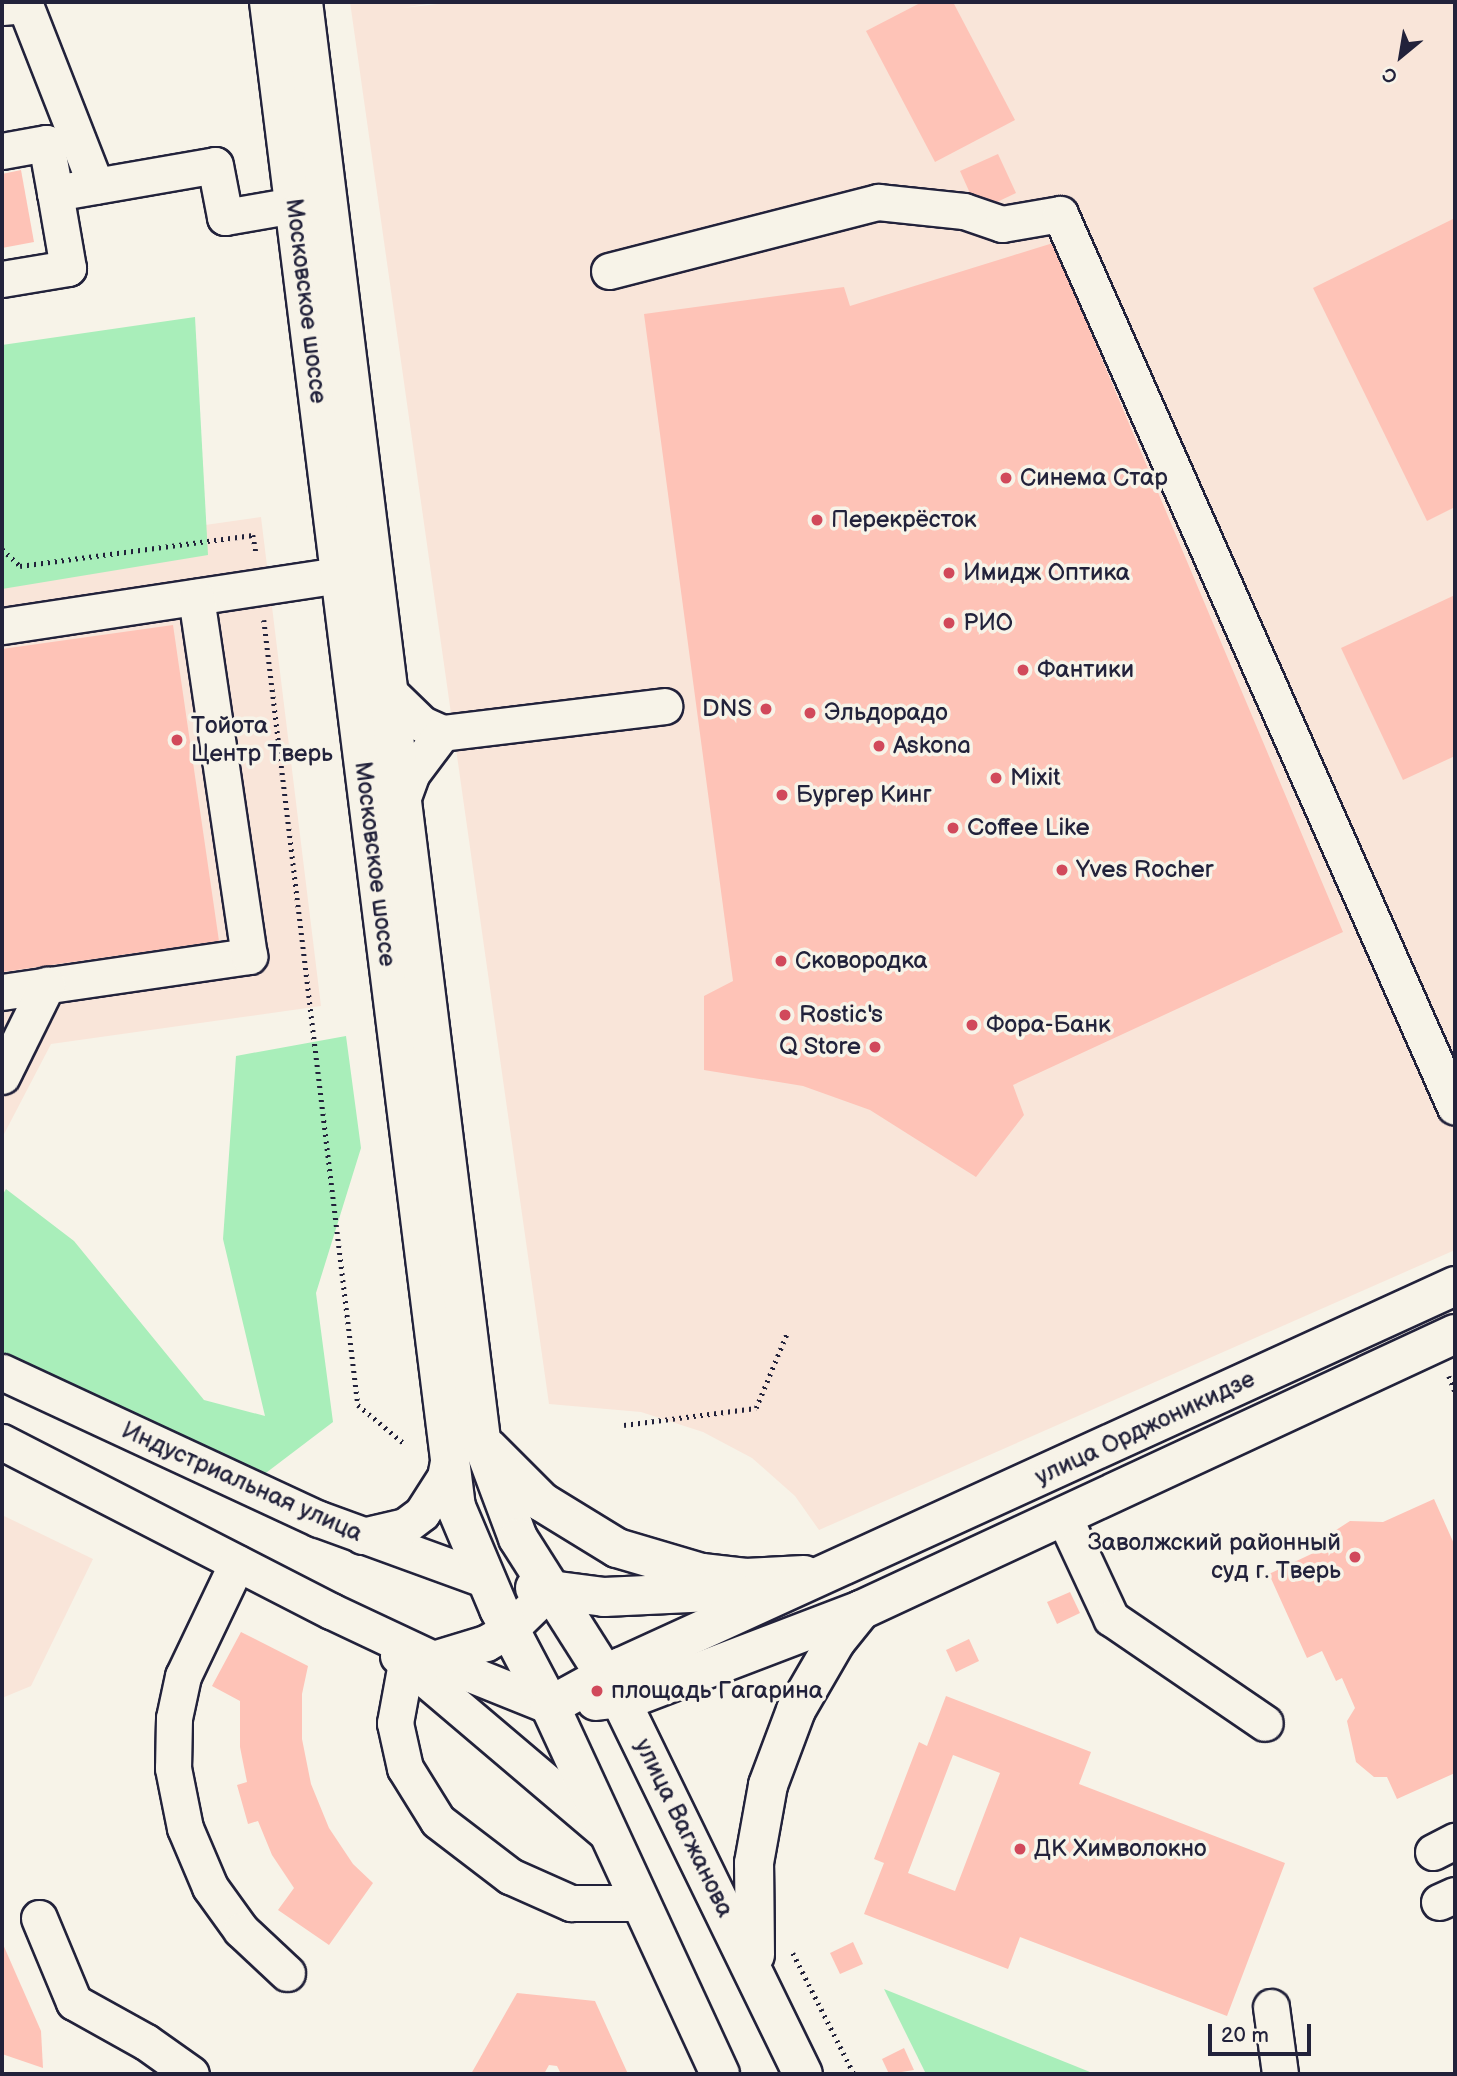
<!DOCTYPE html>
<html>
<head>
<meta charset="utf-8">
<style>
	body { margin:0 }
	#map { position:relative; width:1457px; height:2076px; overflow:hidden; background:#f7f3e8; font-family:"Balsamiq Sans",sans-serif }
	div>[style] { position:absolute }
	.built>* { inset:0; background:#f9e5d9 }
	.green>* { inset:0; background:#a9eeba }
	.building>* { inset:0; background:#fec3b7 }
	.path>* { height:4.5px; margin-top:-2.25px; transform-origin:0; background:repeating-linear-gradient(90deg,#22223b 0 2px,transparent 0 7px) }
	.roads { filter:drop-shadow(2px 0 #22223b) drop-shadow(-2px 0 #22223b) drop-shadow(0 2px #22223b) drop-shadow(0 -2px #22223b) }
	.minor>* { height:35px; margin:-17.5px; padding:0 17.5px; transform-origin:17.5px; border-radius:17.5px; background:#f7f3e8 }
	.major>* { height:38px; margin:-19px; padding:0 19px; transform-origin:19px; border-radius:19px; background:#f7f3e8 }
	.dots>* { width:19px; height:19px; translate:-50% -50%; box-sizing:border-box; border:4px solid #f7f3e8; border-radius:50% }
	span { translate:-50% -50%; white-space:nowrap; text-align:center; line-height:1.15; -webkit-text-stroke:7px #f7f3e8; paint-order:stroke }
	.street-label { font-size:24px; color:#22223b }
	.poi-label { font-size:24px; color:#22223b }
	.left { translate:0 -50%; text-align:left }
	.right { translate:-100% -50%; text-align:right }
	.frame { position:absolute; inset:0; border:4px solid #22223b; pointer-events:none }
	.north { position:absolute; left:1366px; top:21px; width:70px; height:70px; -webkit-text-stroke:5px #f7f3e8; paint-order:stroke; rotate:210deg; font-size:19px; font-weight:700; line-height:28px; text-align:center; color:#22223b }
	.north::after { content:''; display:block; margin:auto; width:24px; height:32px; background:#22223b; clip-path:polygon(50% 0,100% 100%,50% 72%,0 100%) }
	.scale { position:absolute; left:1208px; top:2024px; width:103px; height:32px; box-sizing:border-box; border:4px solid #22223b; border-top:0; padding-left:9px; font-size:21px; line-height:24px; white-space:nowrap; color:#22223b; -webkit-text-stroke:5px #f7f3e8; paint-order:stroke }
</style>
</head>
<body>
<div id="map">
	<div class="built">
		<i style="clip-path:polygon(350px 2px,440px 2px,402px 8px,456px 2px,1455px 2px,1455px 1250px,819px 1530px,795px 1496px,752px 1458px,703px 1432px,641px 1412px,549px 1404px)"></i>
		<i style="clip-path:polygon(261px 517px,321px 1006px,51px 1044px,2px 1138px,2px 554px)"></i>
		<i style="clip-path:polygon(2px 1515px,93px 1559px,31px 1686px,2px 1698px)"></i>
	</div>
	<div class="green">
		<i style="clip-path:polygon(195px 317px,208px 555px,2px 589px,2px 345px)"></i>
		<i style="clip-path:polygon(346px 1036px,361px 1148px,316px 1293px,333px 1422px,237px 1495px,2px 1376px,2px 1196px,6px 1189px,74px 1241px,204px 1400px,265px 1416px,223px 1239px,236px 1056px)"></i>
		<i style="clip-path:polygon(884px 1989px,1095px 2074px,926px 2074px)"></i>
	</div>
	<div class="building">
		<i style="clip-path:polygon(922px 2px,953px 2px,1015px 120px,935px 162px,866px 31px)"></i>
		<i style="clip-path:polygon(998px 154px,1016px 193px,978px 211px,960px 171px)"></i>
		<i style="clip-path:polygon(21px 170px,34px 242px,2px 248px,2px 174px)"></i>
		<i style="clip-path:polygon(1455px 218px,1455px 507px,1427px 521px,1313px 288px)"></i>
		<i style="clip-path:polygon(1053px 243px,1343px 932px,1013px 1085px,1024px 1115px,976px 1177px,870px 1110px,803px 1086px,704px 1070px,704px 996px,733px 981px,644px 314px,844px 287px,850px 306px)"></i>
		<i style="clip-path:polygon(1455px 595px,1455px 756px,1403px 780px,1341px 648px)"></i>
		<i style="clip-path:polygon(173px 625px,219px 941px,2px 972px,2px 649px)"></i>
		<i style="clip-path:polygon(1434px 1499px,1455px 1546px,1455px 1773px,1397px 1799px,1387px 1777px,1374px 1777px,1356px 1762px,1347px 1721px,1355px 1708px,1342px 1678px,1336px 1681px,1322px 1651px,1307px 1658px,1269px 1574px,1324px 1548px,1333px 1532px,1350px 1521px,1383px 1522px)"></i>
		<i style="clip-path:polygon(1070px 1592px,1080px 1613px,1057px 1624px,1047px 1602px)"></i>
		<i style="clip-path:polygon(241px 1632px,308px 1666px,302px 1694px,302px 1739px,311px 1784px,329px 1828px,353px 1864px,373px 1883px,329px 1945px,278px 1910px,294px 1888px,272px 1855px,258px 1821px,248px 1824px,237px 1785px,247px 1782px,240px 1747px,240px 1701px,212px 1686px)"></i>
		<i style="clip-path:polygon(969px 1639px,979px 1661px,956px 1672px,946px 1650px)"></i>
		<i style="clip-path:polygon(evenodd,946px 1696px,1091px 1752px,1079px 1784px,1285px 1863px,1227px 2016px,1020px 1937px,1008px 1969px,864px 1914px,884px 1863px,874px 1859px,919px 1742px,927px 1746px,946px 1696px,953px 1755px,1000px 1773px,955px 1891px,908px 1873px,953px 1755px)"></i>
		<i style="clip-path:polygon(2px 1942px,41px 2031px,43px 2068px,2px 2054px)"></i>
		<i style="clip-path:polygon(853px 1942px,863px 1964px,840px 1974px,830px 1953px)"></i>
		<i style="clip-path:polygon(517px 1993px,595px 2001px,628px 2074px,561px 2074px,557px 2066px,549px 2065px,544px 2074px,471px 2074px)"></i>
		<i style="clip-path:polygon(904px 2048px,914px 2070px,889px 2074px,882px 2059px)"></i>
	</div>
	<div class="path">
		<i style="left:2px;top:549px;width:25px;rotate:43deg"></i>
		<i style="left:20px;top:566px;width:235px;rotate:-7.6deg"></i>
		<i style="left:253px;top:535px;width:17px;rotate:80deg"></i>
		<i style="left:264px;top:620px;width:791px;rotate:83.17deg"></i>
		<i style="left:358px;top:1405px;width:62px;rotate:39.8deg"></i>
		<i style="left:1449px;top:1376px;width:17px;rotate:69deg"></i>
		<i style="left:624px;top:1425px;width:133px;rotate:-7.3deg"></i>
		<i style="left:756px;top:1408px;width:81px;rotate:-67.5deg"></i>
		<i style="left:793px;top:1953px;width:136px;rotate:63.2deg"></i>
	</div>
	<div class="roads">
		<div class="minor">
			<i style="left:2px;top:7px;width:23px;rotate:-5deg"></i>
			<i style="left:25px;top:5px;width:194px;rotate:68.6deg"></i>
			<i style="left:2px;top:151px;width:45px;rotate:-10.3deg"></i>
			<i style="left:46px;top:143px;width:51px;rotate:79.8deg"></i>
			<i style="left:609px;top:271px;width:278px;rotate:-14.4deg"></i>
			<i style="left:878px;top:202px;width:86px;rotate:6deg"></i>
			<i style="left:964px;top:211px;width:40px;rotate:18.9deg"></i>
			<i style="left:1002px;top:224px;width:59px;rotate:-9.8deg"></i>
			<i style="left:1060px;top:214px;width:976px;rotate:66.14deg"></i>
			<i style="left:2px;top:279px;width:67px;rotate:-9.5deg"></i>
			<i style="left:68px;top:268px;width:76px;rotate:-99.8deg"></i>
			<i style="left:55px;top:193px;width:162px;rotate:-9.9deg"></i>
			<i style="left:215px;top:165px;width:53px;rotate:79.1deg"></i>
			<i style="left:225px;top:217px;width:70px;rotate:-9.9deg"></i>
			<i style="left:2px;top:626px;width:341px;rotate:-8.6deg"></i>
			<i style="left:388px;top:691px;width:47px;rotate:44.1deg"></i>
			<i style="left:422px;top:724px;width:22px;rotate:24deg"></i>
			<i style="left:442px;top:733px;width:224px;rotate:-6.9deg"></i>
			<i style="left:402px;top:800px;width:29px;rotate:-70deg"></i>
			<i style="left:412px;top:773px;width:50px;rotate:-53.1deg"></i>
			<i style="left:2px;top:992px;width:250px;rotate:-8.3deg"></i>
			<i style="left:249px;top:956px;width:363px;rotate:-98.4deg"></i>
			<i style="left:2px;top:1076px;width:102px;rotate:-63.7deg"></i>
			<i style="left:2px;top:1372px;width:349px;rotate:24.9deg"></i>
			<i style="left:319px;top:1519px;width:179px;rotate:20deg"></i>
			<i style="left:2px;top:1442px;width:370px;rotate:27.2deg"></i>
			<i style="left:331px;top:1611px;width:113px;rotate:25.2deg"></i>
			<i style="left:433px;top:1659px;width:126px;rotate:21.9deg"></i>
			<i style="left:1063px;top:1515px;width:114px;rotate:65deg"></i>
			<i style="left:1111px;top:1618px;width:186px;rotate:34.3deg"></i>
			<i style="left:362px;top:1536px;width:44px;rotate:-13.1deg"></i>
			<i style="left:405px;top:1526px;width:21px;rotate:-37deg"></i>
			<i style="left:422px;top:1513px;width:43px;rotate:-57.4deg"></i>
			<i style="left:445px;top:1477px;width:21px;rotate:-79deg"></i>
			<i style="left:237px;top:1563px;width:125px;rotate:115.5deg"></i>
			<i style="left:183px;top:1676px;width:43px;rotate:102.1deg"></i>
			<i style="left:174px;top:1718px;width:50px;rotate:91.1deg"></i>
			<i style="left:173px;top:1768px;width:61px;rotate:78.7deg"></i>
			<i style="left:185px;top:1828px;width:64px;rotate:67deg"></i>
			<i style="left:210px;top:1887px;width:53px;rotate:54.2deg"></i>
			<i style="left:241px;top:1930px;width:63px;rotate:43.1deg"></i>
			<i style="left:398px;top:1656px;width:278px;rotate:40.3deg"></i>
			<i style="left:433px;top:1659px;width:55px;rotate:-16.8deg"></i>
			<i style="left:486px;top:1643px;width:28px;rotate:-30deg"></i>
			<i style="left:510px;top:1629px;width:57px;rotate:-44.3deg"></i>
			<i style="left:406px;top:1663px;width:61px;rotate:100.4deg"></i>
			<i style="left:395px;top:1723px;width:46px;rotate:77.5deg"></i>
			<i style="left:405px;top:1768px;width:62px;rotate:58.1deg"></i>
			<i style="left:438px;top:1821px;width:91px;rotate:37.4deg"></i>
			<i style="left:510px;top:1876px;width:67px;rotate:23.9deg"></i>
			<i style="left:571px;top:1903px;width:70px"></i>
			<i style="left:1433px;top:1852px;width:25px;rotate:-27deg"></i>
			<i style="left:1439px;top:1902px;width:17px;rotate:-24deg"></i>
			<i style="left:39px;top:1918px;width:91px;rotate:67.4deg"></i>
			<i style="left:74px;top:2002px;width:82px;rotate:29.1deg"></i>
			<i style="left:146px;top:2042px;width:55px;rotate:35.4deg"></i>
			<i style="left:1271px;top:2007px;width:68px;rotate:82.3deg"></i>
		</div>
		<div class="major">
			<i style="left:269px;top:2px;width:1517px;rotate:82.92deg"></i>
			<i style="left:456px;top:1507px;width:111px;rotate:67.1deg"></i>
			<i style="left:499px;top:1609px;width:110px;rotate:62.3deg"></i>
			<i style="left:550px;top:1706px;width:405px;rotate:65.2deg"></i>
			<i style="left:303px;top:2px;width:1448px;rotate:82.94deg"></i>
			<i style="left:481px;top:1439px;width:106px;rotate:69.5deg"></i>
			<i style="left:518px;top:1538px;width:191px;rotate:57.6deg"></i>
			<i style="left:620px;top:1699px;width:417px;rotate:64deg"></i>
			<i style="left:488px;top:1448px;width:76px;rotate:45deg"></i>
			<i style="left:542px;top:1502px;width:88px;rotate:31.5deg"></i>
			<i style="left:617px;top:1548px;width:89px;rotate:16.4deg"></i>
			<i style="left:702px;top:1573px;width:44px;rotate:6.5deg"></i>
			<i style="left:746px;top:1578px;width:58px;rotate:-3deg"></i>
			<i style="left:535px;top:1588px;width:70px;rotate:7.4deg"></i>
			<i style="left:604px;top:1597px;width:129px;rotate:-2.7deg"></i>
			<i style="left:596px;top:1701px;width:40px;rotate:-7.1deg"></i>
			<i style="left:636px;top:1696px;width:241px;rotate:-20.9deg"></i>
			<i style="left:861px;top:1610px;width:655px;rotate:-24.92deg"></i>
			<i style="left:550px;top:1706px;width:81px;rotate:-28.8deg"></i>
			<i style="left:621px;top:1667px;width:917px;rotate:-24.55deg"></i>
			<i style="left:755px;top:1955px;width:92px;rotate:-90.6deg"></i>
			<i style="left:754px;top:1863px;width:79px;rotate:-79.8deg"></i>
			<i style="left:768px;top:1785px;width:80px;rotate:-69.5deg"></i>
			<i style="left:796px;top:1710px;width:80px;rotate:-59.9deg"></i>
			<i style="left:836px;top:1641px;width:40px;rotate:-51deg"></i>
		</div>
	</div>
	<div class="dots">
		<i style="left:1006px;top:478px;background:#d1495b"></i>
		<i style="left:817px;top:520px;background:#d1495b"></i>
		<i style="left:949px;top:573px;background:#d1495b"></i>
		<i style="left:949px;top:623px;background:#d1495b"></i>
		<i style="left:1023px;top:670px;background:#d1495b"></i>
		<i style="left:766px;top:709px;background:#d1495b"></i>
		<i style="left:810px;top:713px;background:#d1495b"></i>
		<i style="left:177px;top:740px;background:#d1495b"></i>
		<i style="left:879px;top:746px;background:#d1495b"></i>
		<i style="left:996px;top:778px;background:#d1495b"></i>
		<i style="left:782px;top:795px;background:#d1495b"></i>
		<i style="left:953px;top:828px;background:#d1495b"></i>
		<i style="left:1062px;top:870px;background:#d1495b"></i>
		<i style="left:781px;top:961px;background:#d1495b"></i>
		<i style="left:785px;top:1015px;background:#d1495b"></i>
		<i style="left:972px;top:1025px;background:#d1495b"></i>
		<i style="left:875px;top:1047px;background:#d1495b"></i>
		<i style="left:1355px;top:1557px;background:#d1495b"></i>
		<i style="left:597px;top:1691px;background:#d1495b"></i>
		<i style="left:1020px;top:1849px;background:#d1495b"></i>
	</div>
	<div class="street-label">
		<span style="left:306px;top:301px;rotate:83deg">Московское шоссе</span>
		<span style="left:375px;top:864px;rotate:83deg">Московское шоссе</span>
		<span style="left:1145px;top:1428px;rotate:-25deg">улица Орджоникидзе</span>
		<span style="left:242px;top:1482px;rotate:24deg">Индустриальная улица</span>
		<span style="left:684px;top:1828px;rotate:64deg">улица Вагжанова</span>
	</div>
	<div class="poi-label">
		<span class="left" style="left:1020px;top:478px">Синема Стар</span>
		<span class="left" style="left:831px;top:520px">Перекрёсток</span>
		<span class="left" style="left:963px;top:573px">Имидж Оптика</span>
		<span class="left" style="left:963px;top:623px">РИО</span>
		<span class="left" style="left:1037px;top:670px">Фантики</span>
		<span class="right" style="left:752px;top:709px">DNS</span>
		<span class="left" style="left:824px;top:713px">Эльдорадо</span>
		<span class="left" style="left:191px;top:740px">Тойота<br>Центр Тверь</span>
		<span class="left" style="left:893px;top:746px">Askona</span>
		<span class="left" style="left:1010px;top:778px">Mixit</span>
		<span class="left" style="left:796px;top:795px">Бургер Кинг</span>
		<span class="left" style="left:967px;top:828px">Coffee Like</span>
		<span class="left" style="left:1076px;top:870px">Yves Rocher</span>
		<span class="left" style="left:795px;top:961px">Сковородка</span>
		<span class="left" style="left:799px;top:1015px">Rostic's</span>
		<span class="left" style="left:986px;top:1025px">Фора-Банк</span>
		<span class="right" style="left:861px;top:1047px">Q Store</span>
		<span class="right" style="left:1341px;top:1557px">Заволжский районный<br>суд г. Тверь</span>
		<span class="left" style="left:611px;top:1691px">площадь Гагарина</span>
		<span class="left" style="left:1034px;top:1849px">ДК Химволокно</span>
	</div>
	<div class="frame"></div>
	<div class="north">С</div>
	<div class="scale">20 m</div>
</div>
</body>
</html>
